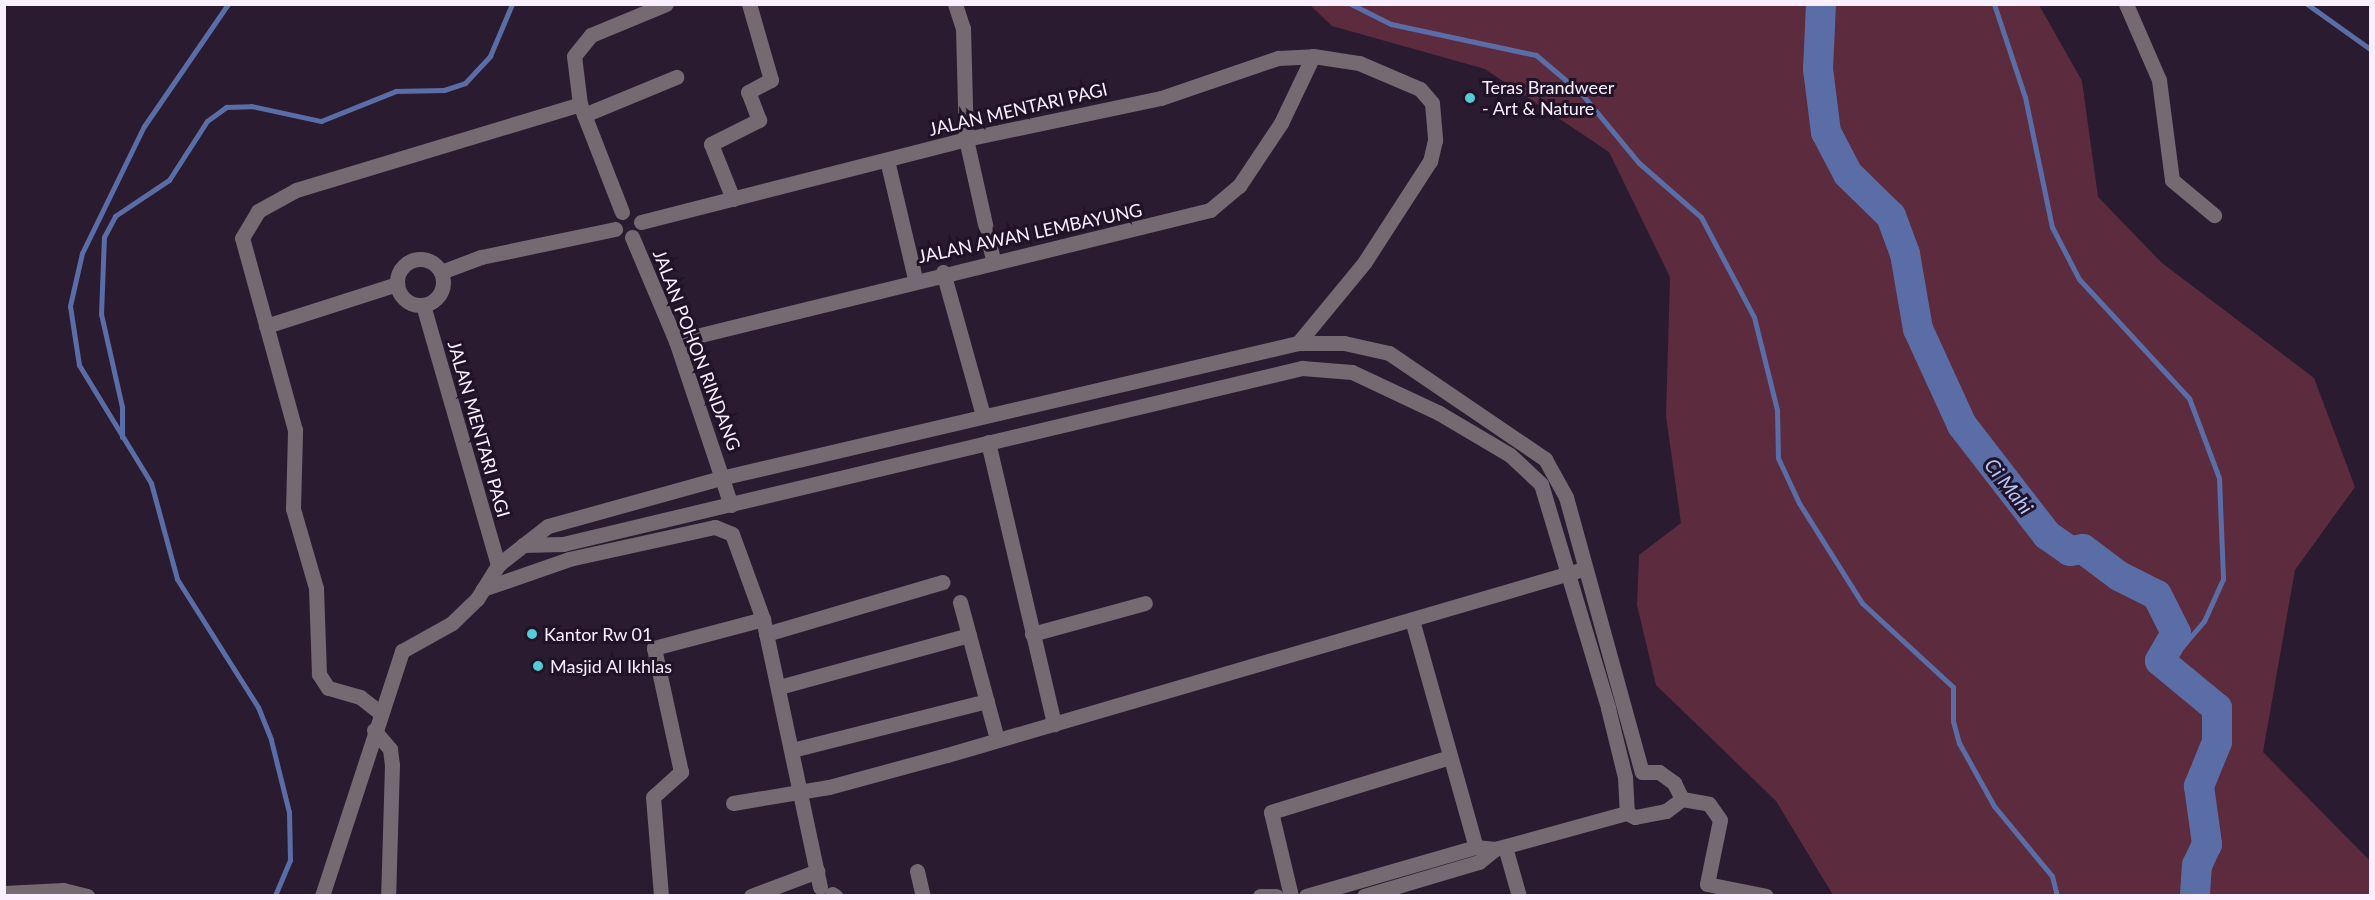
<!DOCTYPE html>
<html>
<head>
<meta charset="utf-8">
<style>
	body { margin:0 }
	#map { position:relative; width:2375px; height:900px; overflow:hidden; background:#2a1b31; font-family:Lato,sans-serif }
	div>[style] { position:absolute }
	.green>* { inset:0; background:#5d2b3e }
	.stream>* { height:5px; margin:-2.5px; padding:0 2.5px; transform-origin:2.5px; border-radius:2.5px; background:#5a6da7 }
	.river>* { height:30px; margin:-15px; padding:0 15px; transform-origin:15px; border-radius:15px; background:#5a6da7 }
	.minor>* { height:15px; margin:-7.5px; padding:0 7.5px; transform-origin:7.5px; border-radius:7.5px; background:#756972 }
	.minor>.ring { margin:-7.5px; padding:0; box-sizing:content-box; background:none; border:15px solid #756972; border-radius:50% }
	.dots>* { width:16px; height:16px; translate:-50% -50%; box-sizing:border-box; border:3px solid #201227; border-radius:50% }
	span { translate:-50% -50%; white-space:nowrap; text-align:center; line-height:1.15; -webkit-text-stroke:6px #201227; paint-order:stroke }
	.poi-label { font-size:18px; color:#f9effe }
	.left { translate:0 -50%; text-align:left }
	.street-label { font-size:18px; color:#f9effe }
	.water-label { font-size:20px; color:#b5c7fa; font-style:italic }
	.frame { position:absolute; inset:0; border:6px solid #f9effe; pointer-events:none }
</style>
</head>
<body>
<div id="map">
	<div class="green">
		<i style="clip-path:polygon(1310px 5px,2039px 5px,2082px 81px,2098px 197px,2162px 263px,2314px 378px,2355px 487px,2295px 570px,2263px 752px,2370px 861px,2370px 895px,1833px 895px,1776px 801px,1656px 685px,1637px 605px,1639px 555px,1681px 523px,1666px 416px,1670px 277px,1609px 152px,1485px 69px,1332px 26px)"></i>
	</div>
	<div class="stream">
		<i style="left:228px;top:4px;width:148px;rotate:124.5deg"></i>
		<i style="left:144px;top:126px;width:141px;rotate:116deg"></i>
		<i style="left:82px;top:253px;width:54px;rotate:102.8deg"></i>
		<i style="left:70px;top:306px;width:60px;rotate:81.3deg"></i>
		<i style="left:79px;top:365px;width:138px;rotate:58.6deg"></i>
		<i style="left:151px;top:483px;width:99px;rotate:74.8deg"></i>
		<i style="left:177px;top:579px;width:151px;rotate:57.7deg"></i>
		<i style="left:258px;top:707px;width:35px;rotate:68deg"></i>
		<i style="left:271px;top:740px;width:74px;rotate:76deg"></i>
		<i style="left:289px;top:812px;width:48px;rotate:88.8deg"></i>
		<i style="left:290px;top:860px;width:39px;rotate:113deg"></i>
		<i style="left:1351px;top:4px;width:45px;rotate:26.6deg"></i>
		<i style="left:1391px;top:24px;width:148px;rotate:12.1deg"></i>
		<i style="left:1536px;top:55px;width:59px;rotate:40.2deg"></i>
		<i style="left:1581px;top:93px;width:91px;rotate:50.4deg"></i>
		<i style="left:1639px;top:163px;width:82px;rotate:41.1deg"></i>
		<i style="left:1701px;top:217px;width:113px;rotate:62.1deg"></i>
		<i style="left:1754px;top:317px;width:96px;rotate:76.1deg"></i>
		<i style="left:1777px;top:410px;width:48px;rotate:88.8deg"></i>
		<i style="left:1778px;top:458px;width:50px;rotate:65deg"></i>
		<i style="left:1799px;top:503px;width:118px;rotate:57.8deg"></i>
		<i style="left:1862px;top:603px;width:124px;rotate:42.7deg"></i>
		<i style="left:1953px;top:687px;width:34px;rotate:90deg"></i>
		<i style="left:1953px;top:721px;width:23px;rotate:75deg"></i>
		<i style="left:1959px;top:743px;width:72px;rotate:60.9deg"></i>
		<i style="left:1994px;top:806px;width:91px;rotate:50.4deg"></i>
		<i style="left:2052px;top:876px;width:21px;rotate:76deg"></i>
		<i style="left:1994px;top:4px;width:98px;rotate:71.6deg"></i>
		<i style="left:2025px;top:97px;width:133px;rotate:78.3deg"></i>
		<i style="left:2052px;top:227px;width:59px;rotate:62.6deg"></i>
		<i style="left:2079px;top:279px;width:162px;rotate:47.3deg"></i>
		<i style="left:2189px;top:398px;width:85px;rotate:69.4deg"></i>
		<i style="left:2219px;top:478px;width:101px;rotate:87.7deg"></i>
		<i style="left:2223px;top:579px;width:46px;rotate:114.3deg"></i>
		<i style="left:2204px;top:621px;width:62px;rotate:130.4deg"></i>
		<i style="left:2307px;top:4px;width:77px;rotate:35.5deg"></i>
		<i style="left:122px;top:437px;width:30px;rotate:-90deg"></i>
		<i style="left:122px;top:407px;width:95px;rotate:-102.7deg"></i>
		<i style="left:101px;top:314px;width:77px;rotate:-87.8deg"></i>
		<i style="left:104px;top:237px;width:24px;rotate:-62deg"></i>
		<i style="left:115px;top:216px;width:65px;rotate:-33.7deg"></i>
		<i style="left:169px;top:180px;width:70px;rotate:-57.2deg"></i>
		<i style="left:207px;top:121px;width:24px;rotate:-36deg"></i>
		<i style="left:226px;top:107px;width:25px;rotate:-2deg"></i>
		<i style="left:251px;top:106px;width:72px;rotate:12.1deg"></i>
		<i style="left:321px;top:121px;width:81px;rotate:-21.8deg"></i>
		<i style="left:396px;top:91px;width:48px;rotate:-1.2deg"></i>
		<i style="left:444px;top:90px;width:22px;rotate:-18deg"></i>
		<i style="left:465px;top:83px;width:37px;rotate:-47deg"></i>
		<i style="left:490px;top:56px;width:56px;rotate:-67.1deg"></i>
	</div>
	<div class="river">
		<i style="left:1821px;top:4px;width:65px;rotate:92.6deg"></i>
		<i style="left:1818px;top:69px;width:64px;rotate:82.8deg"></i>
		<i style="left:1826px;top:132px;width:47px;rotate:62.4deg"></i>
		<i style="left:1848px;top:174px;width:60px;rotate:44.3deg"></i>
		<i style="left:1891px;top:216px;width:40px;rotate:69.8deg"></i>
		<i style="left:1905px;top:254px;width:76px;rotate:80.2deg"></i>
		<i style="left:1918px;top:329px;width:106px;rotate:65.4deg"></i>
		<i style="left:1962px;top:425px;width:139px;rotate:52.3deg"></i>
		<i style="left:2047px;top:535px;width:28px;rotate:35deg"></i>
		<i style="left:2070px;top:551px;width:13px;rotate:-9deg"></i>
		<i style="left:2083px;top:549px;width:45px;rotate:36.9deg"></i>
		<i style="left:2119px;top:576px;width:42px;rotate:26.6deg"></i>
		<i style="left:2157px;top:595px;width:42px;rotate:63.4deg"></i>
		<i style="left:2176px;top:633px;width:32px;rotate:120deg"></i>
		<i style="left:2160px;top:661px;width:74px;rotate:39.5deg"></i>
		<i style="left:2217px;top:708px;width:34px;rotate:90deg"></i>
		<i style="left:2217px;top:742px;width:48px;rotate:112.2deg"></i>
		<i style="left:2199px;top:786px;width:59px;rotate:82.1deg"></i>
		<i style="left:2207px;top:844px;width:23px;rotate:115deg"></i>
		<i style="left:2197px;top:865px;width:31px;rotate:94deg"></i>
	</div>
	<div class="minor">
		<i style="left:955px;top:4px;width:25px;rotate:72deg"></i>
		<i style="left:963px;top:28px;width:111px;rotate:88.5deg"></i>
		<i style="left:966px;top:139px;width:124px;rotate:77.4deg"></i>
		<i style="left:2126px;top:4px;width:83px;rotate:66.5deg"></i>
		<i style="left:2159px;top:80px;width:101px;rotate:82.6deg"></i>
		<i style="left:2172px;top:180px;width:55px;rotate:39.8deg"></i>
		<i style="left:584px;top:115px;width:100px;rotate:-22.4deg"></i>
		<i style="left:887px;top:160px;width:121px;rotate:76.7deg"></i>
		<i style="left:733px;top:199px;width:59px;rotate:-111.8deg"></i>
		<i style="left:711px;top:144px;width:54px;rotate:-26.6deg"></i>
		<i style="left:759px;top:120px;width:30px;rotate:-111deg"></i>
		<i style="left:748px;top:92px;width:26px;rotate:-28deg"></i>
		<i style="left:771px;top:80px;width:79px;rotate:-106.1deg"></i>
		<i style="left:622px;top:212px;width:116px;rotate:-111.3deg"></i>
		<i style="left:580px;top:104px;width:48px;rotate:-97.1deg"></i>
		<i style="left:574px;top:56px;width:27px;rotate:-51deg"></i>
		<i style="left:591px;top:35px;width:81px;rotate:-22.5deg"></i>
		<i style="left:641px;top:222px;width:335px;rotate:-14.3deg"></i>
		<i style="left:966px;top:139px;width:199px;rotate:-11.9deg"></i>
		<i style="left:1161px;top:98px;width:124px;rotate:-18.9deg"></i>
		<i style="left:1278px;top:58px;width:35px;rotate:-3deg"></i>
		<i style="left:1313px;top:56px;width:47px;rotate:8.7deg"></i>
		<i style="left:1359px;top:63px;width:66px;rotate:23.1deg"></i>
		<i style="left:1420px;top:89px;width:18px;rotate:49deg"></i>
		<i style="left:1432px;top:103px;width:37px;rotate:85deg"></i>
		<i style="left:1435px;top:140px;width:22px;rotate:103deg"></i>
		<i style="left:1430px;top:161px;width:121px;rotate:122.9deg"></i>
		<i style="left:1364px;top:263px;width:104px;rotate:129.5deg"></i>
		<i style="left:632px;top:237px;width:113px;rotate:67.1deg"></i>
		<i style="left:676px;top:341px;width:173px;rotate:71.5deg"></i>
		<i class="ring" style="left:397px;top:259px;width:31px;height:31px"></i>
		<i style="left:441px;top:272px;width:43px;rotate:-20.6deg"></i>
		<i style="left:481px;top:257px;width:137px;rotate:-11.8deg"></i>
		<i style="left:943px;top:272px;width:148px;rotate:74.4deg"></i>
		<i style="left:423px;top:305px;width:271px;rotate:73.9deg"></i>
		<i style="left:266px;top:326px;width:138px;rotate:-17.8deg"></i>
		<i style="left:676px;top:341px;width:550px;rotate:-13.78deg"></i>
		<i style="left:1210px;top:210px;width:38px;rotate:-40deg"></i>
		<i style="left:1239px;top:186px;width:76px;rotate:-56.3deg"></i>
		<i style="left:1281px;top:123px;width:74px;rotate:-64.5deg"></i>
		<i style="left:988px;top:442px;width:290px;rotate:76.8deg"></i>
		<i style="left:523px;top:545px;width:40px;rotate:-1.4deg"></i>
		<i style="left:563px;top:544px;width:760px;rotate:-13.4deg"></i>
		<i style="left:1302px;top:368px;width:50px;rotate:4.6deg"></i>
		<i style="left:1352px;top:372px;width:96px;rotate:25.2deg"></i>
		<i style="left:1439px;top:413px;width:82px;rotate:30.6deg"></i>
		<i style="left:1510px;top:455px;width:42px;rotate:43.1deg"></i>
		<i style="left:1541px;top:484px;width:234px;rotate:73.3deg"></i>
		<i style="left:1608px;top:708px;width:71px;rotate:76.2deg"></i>
		<i style="left:1625px;top:777px;width:36px;rotate:87deg"></i>
		<i style="left:1627px;top:813px;width:9px;rotate:27deg"></i>
		<i style="left:1635px;top:817px;width:32px;rotate:-11deg"></i>
		<i style="left:1666px;top:811px;width:20px;rotate:-37deg"></i>
		<i style="left:1682px;top:799px;width:27px;rotate:10deg"></i>
		<i style="left:1709px;top:804px;width:19px;rotate:55deg"></i>
		<i style="left:1720px;top:820px;width:65px;rotate:101.5deg"></i>
		<i style="left:1707px;top:884px;width:60px;rotate:11.5deg"></i>
		<i style="left:483px;top:589px;width:91px;rotate:-19.2deg"></i>
		<i style="left:569px;top:559px;width:149px;rotate:-12.4deg"></i>
		<i style="left:715px;top:527px;width:18px;rotate:22deg"></i>
		<i style="left:732px;top:534px;width:90px;rotate:70deg"></i>
		<i style="left:763px;top:619px;width:274px;rotate:78deg"></i>
		<i style="left:960px;top:602px;width:135px;rotate:74.9deg"></i>
		<i style="left:1412px;top:620px;width:236px;rotate:74.3deg"></i>
		<i style="left:766px;top:634px;width:184px;rotate:-16.4deg"></i>
		<i style="left:1032px;top:634px;width:117px;rotate:-15.3deg"></i>
		<i style="left:779px;top:687px;width:197px;rotate:-15.3deg"></i>
		<i style="left:378px;top:711px;width:23px;rotate:-142deg"></i>
		<i style="left:360px;top:697px;width:33px;rotate:-164deg"></i>
		<i style="left:328px;top:688px;width:17px;rotate:-123deg"></i>
		<i style="left:319px;top:674px;width:86px;rotate:-92deg"></i>
		<i style="left:316px;top:588px;width:82px;rotate:-106.2deg"></i>
		<i style="left:293px;top:509px;width:79px;rotate:-88.5deg"></i>
		<i style="left:295px;top:430px;width:199px;rotate:-105.4deg"></i>
		<i style="left:242px;top:238px;width:31px;rotate:-59deg"></i>
		<i style="left:258px;top:211px;width:43px;rotate:-28.9deg"></i>
		<i style="left:296px;top:190px;width:297px;rotate:-16.8deg"></i>
		<i style="left:374px;top:730px;width:25px;rotate:50deg"></i>
		<i style="left:390px;top:749px;width:16px;rotate:83deg"></i>
		<i style="left:392px;top:765px;width:131px;rotate:91.7deg"></i>
		<i style="left:792px;top:750px;width:201px;rotate:-14.1deg"></i>
		<i style="left:733px;top:803px;width:97px;rotate:-9.5deg"></i>
		<i style="left:829px;top:787px;width:122px;rotate:-15.2deg"></i>
		<i style="left:947px;top:755px;width:659px;rotate:-16.29deg"></i>
		<i style="left:1505px;top:847px;width:51px;rotate:74.1deg"></i>
		<i style="left:917px;top:871px;width:26px;rotate:77deg"></i>
		<i style="left:4px;top:893px;width:59px;rotate:-2.9deg"></i>
		<i style="left:63px;top:890px;width:25px;rotate:14deg"></i>
		<i style="left:832px;top:894px;width:4px;rotate:34deg"></i>
		<i style="left:322px;top:896px;width:258px;rotate:-71.9deg"></i>
		<i style="left:402px;top:651px;width:57px;rotate:-29.2deg"></i>
		<i style="left:452px;top:623px;width:35px;rotate:-44deg"></i>
		<i style="left:477px;top:599px;width:40px;rotate:-58deg"></i>
		<i style="left:498px;top:565px;width:63px;rotate:-38deg"></i>
		<i style="left:548px;top:526px;width:184px;rotate:-15.5deg"></i>
		<i style="left:725px;top:477px;width:588px;rotate:-13.16deg"></i>
		<i style="left:1298px;top:343px;width:46px"></i>
		<i style="left:1344px;top:343px;width:46px;rotate:12.5deg"></i>
		<i style="left:1389px;top:353px;width:189px;rotate:34.2deg"></i>
		<i style="left:1545px;top:459px;width:43px;rotate:61.1deg"></i>
		<i style="left:1566px;top:497px;width:285px;rotate:74.6deg"></i>
		<i style="left:1642px;top:772px;width:17px"></i>
		<i style="left:1659px;top:772px;width:19px;rotate:36deg"></i>
		<i style="left:1674px;top:783px;width:18px;rotate:63deg"></i>
		<i style="left:661px;top:896px;width:99px;rotate:-94.6deg"></i>
		<i style="left:653px;top:797px;width:38px;rotate:-42deg"></i>
		<i style="left:681px;top:772px;width:127px;rotate:-102.3deg"></i>
		<i style="left:654px;top:648px;width:113px;rotate:-14.9deg"></i>
		<i style="left:751px;top:896px;width:71px;rotate:-20.7deg"></i>
		<i style="left:1260px;top:896px;width:16px"></i>
		<i style="left:1291px;top:896px;width:86px;rotate:-103.4deg"></i>
		<i style="left:1271px;top:812px;width:187px;rotate:-17.1deg"></i>
		<i style="left:1306px;top:896px;width:177px;rotate:-16.1deg"></i>
		<i style="left:1476px;top:847px;width:19px;rotate:6deg"></i>
		<i style="left:1495px;top:849px;width:137px;rotate:-15.3deg"></i>
		<i style="left:1364px;top:896px;width:120px;rotate:-16.5deg"></i>
		<i style="left:1479px;top:862px;width:21px;rotate:-39deg"></i>
	</div>
	<div class="dots">
		<i style="left:1470px;top:98px;background:#52ccd6"></i>
		<i style="left:532px;top:634px;background:#52ccd6"></i>
		<i style="left:538px;top:666px;background:#52ccd6"></i>
	</div>
	<div class="poi-label">
		<span class="left" style="left:1482px;top:98px">Teras Brandweer<br>- Art &amp; Nature</span>
		<span class="left" style="left:544px;top:634px">Kantor Rw 01</span>
		<span class="left" style="left:550px;top:666px">Masjid Al Ikhlas</span>
	</div>
	<div class="street-label">
		<span style="left:1018px;top:109px;rotate:-13deg">JALAN MENTARI PAGI</span>
		<span style="left:1030px;top:233px;rotate:-12deg">JALAN AWAN LEMBAYUNG</span>
		<span style="left:697px;top:350px;rotate:69deg">JALAN POHON RINDANG</span>
		<span style="left:479px;top:429px;rotate:74deg">JALAN MENTARI PAGI</span>
	</div>
	<div class="water-label">
		<span style="left:2009px;top:486px;rotate:52deg">Ci Mahi</span>
	</div>
	<div class="frame"></div>
</div>
</body>
</html>
